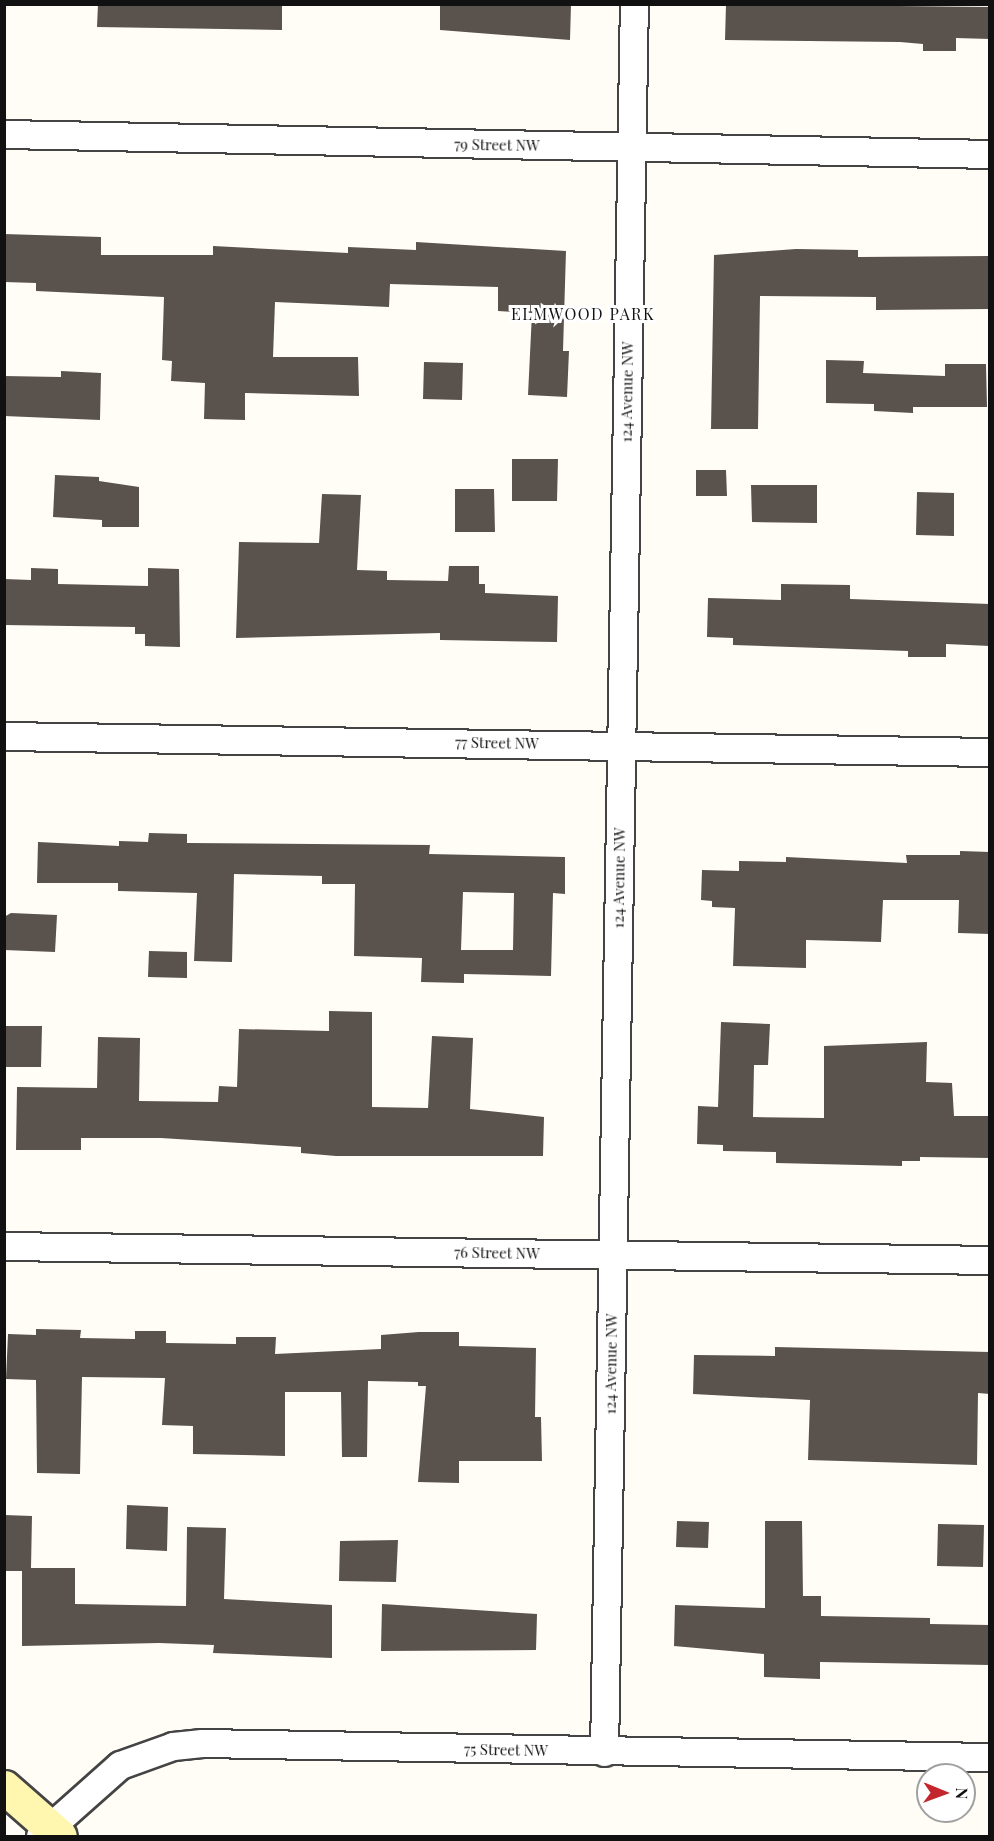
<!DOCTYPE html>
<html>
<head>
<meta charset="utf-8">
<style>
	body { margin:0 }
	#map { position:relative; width:994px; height:1841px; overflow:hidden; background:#fffdf5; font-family:"Playfair Display",serif }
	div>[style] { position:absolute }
	.building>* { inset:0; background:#5a524d }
	.roads { filter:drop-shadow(2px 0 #444) drop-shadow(-2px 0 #444) drop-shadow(0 2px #444) drop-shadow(0 -2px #444) }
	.street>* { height:27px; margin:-13.5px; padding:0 13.5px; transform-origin:13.5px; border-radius:13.5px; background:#fff }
	.secondary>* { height:33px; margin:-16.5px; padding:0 16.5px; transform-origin:16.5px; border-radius:16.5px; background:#fff6b0 }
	span { translate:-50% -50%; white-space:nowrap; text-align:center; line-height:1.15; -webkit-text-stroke:6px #fff; paint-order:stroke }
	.street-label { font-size:15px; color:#111 }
	.neighbourhood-label { font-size:16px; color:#111; letter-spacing:1.5px }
	.frame { position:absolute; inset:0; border:6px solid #111; pointer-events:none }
	.north { position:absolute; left:916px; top:1763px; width:60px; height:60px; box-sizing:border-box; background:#fff; border:2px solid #a0a0a0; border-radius:50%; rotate:91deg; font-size:16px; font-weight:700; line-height:24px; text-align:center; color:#111 }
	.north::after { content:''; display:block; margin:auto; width:21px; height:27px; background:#c4262e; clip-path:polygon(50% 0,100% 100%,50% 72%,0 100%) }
</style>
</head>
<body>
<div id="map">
	<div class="building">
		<i style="clip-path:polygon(98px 4px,282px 4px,282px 30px,97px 27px)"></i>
		<i style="clip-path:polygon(440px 4px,571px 4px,570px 40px,440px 30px)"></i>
		<i style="clip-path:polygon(726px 4px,990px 7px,990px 39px,956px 38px,956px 51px,923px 51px,923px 44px,900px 42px,725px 40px)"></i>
		<i style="clip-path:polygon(4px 234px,101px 237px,101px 255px,213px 255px,213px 246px,348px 253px,348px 247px,416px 250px,416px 242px,566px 251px,563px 351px,569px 351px,567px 397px,528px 395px,532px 313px,498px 311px,498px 287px,390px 284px,389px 307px,275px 302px,273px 357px,358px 357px,359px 396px,245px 393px,245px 420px,204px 419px,205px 383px,171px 381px,172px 361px,162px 360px,164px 297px,36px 291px,36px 283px,4px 282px)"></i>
		<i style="clip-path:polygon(796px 249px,858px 250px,858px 257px,990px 256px,990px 309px,876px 310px,876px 297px,760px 296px,758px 429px,711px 429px,714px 255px)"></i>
		<i style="clip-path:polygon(826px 360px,864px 361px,863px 373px,945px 376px,945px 364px,986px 364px,987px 407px,913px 407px,913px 413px,874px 411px,874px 404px,826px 403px)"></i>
		<i style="clip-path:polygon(424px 362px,463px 363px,462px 400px,423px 399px)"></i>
		<i style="clip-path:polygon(61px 371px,101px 373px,100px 420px,4px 416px,4px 376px,61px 377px)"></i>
		<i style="clip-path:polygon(512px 459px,558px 459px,557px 501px,512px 501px)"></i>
		<i style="clip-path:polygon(696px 470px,726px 470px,727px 496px,696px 496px)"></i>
		<i style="clip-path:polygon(55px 475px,99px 477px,99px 481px,139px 487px,139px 527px,102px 527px,102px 520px,53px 517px)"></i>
		<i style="clip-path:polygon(751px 485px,817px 485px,817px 523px,752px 522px)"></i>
		<i style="clip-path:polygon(455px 489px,494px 489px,495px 532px,455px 532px)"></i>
		<i style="clip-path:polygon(917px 492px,954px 493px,954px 536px,916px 535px)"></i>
		<i style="clip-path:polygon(322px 494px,361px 495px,357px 570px,387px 571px,387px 580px,448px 581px,449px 566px,479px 566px,479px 584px,485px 584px,485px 593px,558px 596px,557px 642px,440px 640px,440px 633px,236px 638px,239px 542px,319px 543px)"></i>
		<i style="clip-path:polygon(31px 568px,58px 569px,58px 584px,148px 586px,148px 568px,179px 569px,180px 647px,145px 646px,145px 634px,135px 634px,135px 627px,4px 625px,4px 579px,31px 580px)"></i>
		<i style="clip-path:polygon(781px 584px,850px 585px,850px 599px,990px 604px,990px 646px,946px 644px,946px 657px,908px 657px,908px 651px,733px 645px,733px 638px,707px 637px,708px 598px,781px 600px)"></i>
		<i style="clip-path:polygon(evenodd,149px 833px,187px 834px,187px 843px,430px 845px,429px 854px,565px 857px,565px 894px,553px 893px,551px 976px,464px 974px,464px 983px,421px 982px,422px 958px,354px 956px,355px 884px,322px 884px,322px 876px,234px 874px,232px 962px,194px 961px,197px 893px,118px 891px,118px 883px,37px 883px,38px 842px,119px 846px,119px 841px,148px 842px,149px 833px,463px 892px,514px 893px,513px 950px,461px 950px,463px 892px)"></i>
		<i style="clip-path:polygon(960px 851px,990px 852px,990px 934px,958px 933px,959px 900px,883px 900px,881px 942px,806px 940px,806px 968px,733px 966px,735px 908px,712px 907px,712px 901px,701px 900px,702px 870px,739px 871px,739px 861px,786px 862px,786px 857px,907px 863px,906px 855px,960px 855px)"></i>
		<i style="clip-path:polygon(11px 913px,57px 915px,55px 952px,4px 950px,4px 917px)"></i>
		<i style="clip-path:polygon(149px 951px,187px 952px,187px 978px,148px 977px)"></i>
		<i style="clip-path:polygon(329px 1011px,372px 1012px,372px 1107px,428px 1108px,432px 1036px,473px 1038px,470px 1109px,544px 1117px,543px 1156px,336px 1156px,301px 1153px,301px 1147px,161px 1138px,81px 1138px,81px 1150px,16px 1150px,17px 1087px,97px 1088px,98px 1037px,140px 1038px,139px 1101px,218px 1102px,219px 1086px,237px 1087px,239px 1029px,329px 1031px)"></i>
		<i style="clip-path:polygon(721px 1022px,770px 1024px,768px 1065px,754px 1065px,753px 1117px,824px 1118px,824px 1046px,927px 1042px,926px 1082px,952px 1083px,954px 1116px,990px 1116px,990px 1158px,920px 1157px,920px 1161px,902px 1161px,902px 1166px,776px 1163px,776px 1152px,723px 1151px,723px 1145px,697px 1144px,698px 1106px,718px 1107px)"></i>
		<i style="clip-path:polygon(6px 1026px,42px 1026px,41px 1067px,6px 1067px)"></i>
		<i style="clip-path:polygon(36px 1329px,81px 1330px,80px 1338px,135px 1339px,135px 1331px,166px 1331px,166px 1343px,236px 1344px,236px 1337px,276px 1337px,275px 1354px,381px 1349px,381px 1335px,419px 1332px,459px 1332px,459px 1346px,536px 1348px,535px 1417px,541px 1417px,542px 1461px,459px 1461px,459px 1483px,418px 1482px,426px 1386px,418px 1386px,418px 1382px,368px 1381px,367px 1457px,342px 1457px,341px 1392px,285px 1392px,285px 1456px,193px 1454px,193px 1426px,162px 1425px,165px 1378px,82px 1377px,80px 1474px,37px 1473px,36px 1380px,6px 1379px,8px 1334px,36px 1335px)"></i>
		<i style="clip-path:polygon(775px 1347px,990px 1352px,990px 1394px,978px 1393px,977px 1465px,808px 1460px,810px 1400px,693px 1394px,694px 1355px,775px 1356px)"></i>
		<i style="clip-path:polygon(127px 1505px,168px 1507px,167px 1551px,126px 1549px)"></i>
		<i style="clip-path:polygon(4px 1515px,32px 1516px,31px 1568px,75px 1568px,75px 1604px,186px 1606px,187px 1527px,226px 1528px,224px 1599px,332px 1605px,332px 1658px,213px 1653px,214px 1645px,159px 1643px,22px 1646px,22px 1571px,4px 1571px)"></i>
		<i style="clip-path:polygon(677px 1521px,709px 1522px,708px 1548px,676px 1547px)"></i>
		<i style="clip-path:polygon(765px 1521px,802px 1521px,803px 1596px,821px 1596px,821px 1616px,930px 1618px,930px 1624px,990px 1625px,990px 1665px,820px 1662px,820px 1679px,764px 1677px,764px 1654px,674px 1646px,675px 1605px,765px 1608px)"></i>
		<i style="clip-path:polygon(938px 1524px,984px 1525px,983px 1567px,937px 1566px)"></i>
		<i style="clip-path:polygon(398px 1540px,396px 1582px,339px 1581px,340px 1541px)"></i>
		<i style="clip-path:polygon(382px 1604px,537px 1614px,536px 1650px,381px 1651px)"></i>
	</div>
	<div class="roads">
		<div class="street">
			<i style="left:4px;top:134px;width:986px;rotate:1.16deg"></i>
			<i style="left:4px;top:736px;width:986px;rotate:0.93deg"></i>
			<i style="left:4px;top:1246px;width:986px;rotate:0.81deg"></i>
			<i style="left:604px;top:1752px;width:1748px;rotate:-89.02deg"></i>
			<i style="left:40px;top:1836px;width:107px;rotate:-41.6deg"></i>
			<i style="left:120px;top:1765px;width:56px;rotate:-19.7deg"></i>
			<i style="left:173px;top:1746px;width:29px;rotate:-6deg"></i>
			<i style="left:202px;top:1743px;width:788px;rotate:1.02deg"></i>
		</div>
		<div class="secondary">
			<i style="left:4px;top:1787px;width:74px;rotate:41.2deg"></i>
		</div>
	</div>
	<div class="street-label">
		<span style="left:497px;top:145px;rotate:1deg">79 Street NW</span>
		<span style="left:627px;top:392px;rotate:-89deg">124 Avenue NW</span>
		<span style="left:497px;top:743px;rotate:1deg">77 Street NW</span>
		<span style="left:619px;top:878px;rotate:-89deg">124 Avenue NW</span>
		<span style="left:497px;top:1253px;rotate:1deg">76 Street NW</span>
		<span style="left:611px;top:1364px;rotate:-89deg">124 Avenue NW</span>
		<span style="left:506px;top:1750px;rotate:1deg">75 Street NW</span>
	</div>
	<div class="neighbourhood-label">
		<span style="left:583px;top:314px">ELMWOOD PARK</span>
	</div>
	<div class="frame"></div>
	<div class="north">N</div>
</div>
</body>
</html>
